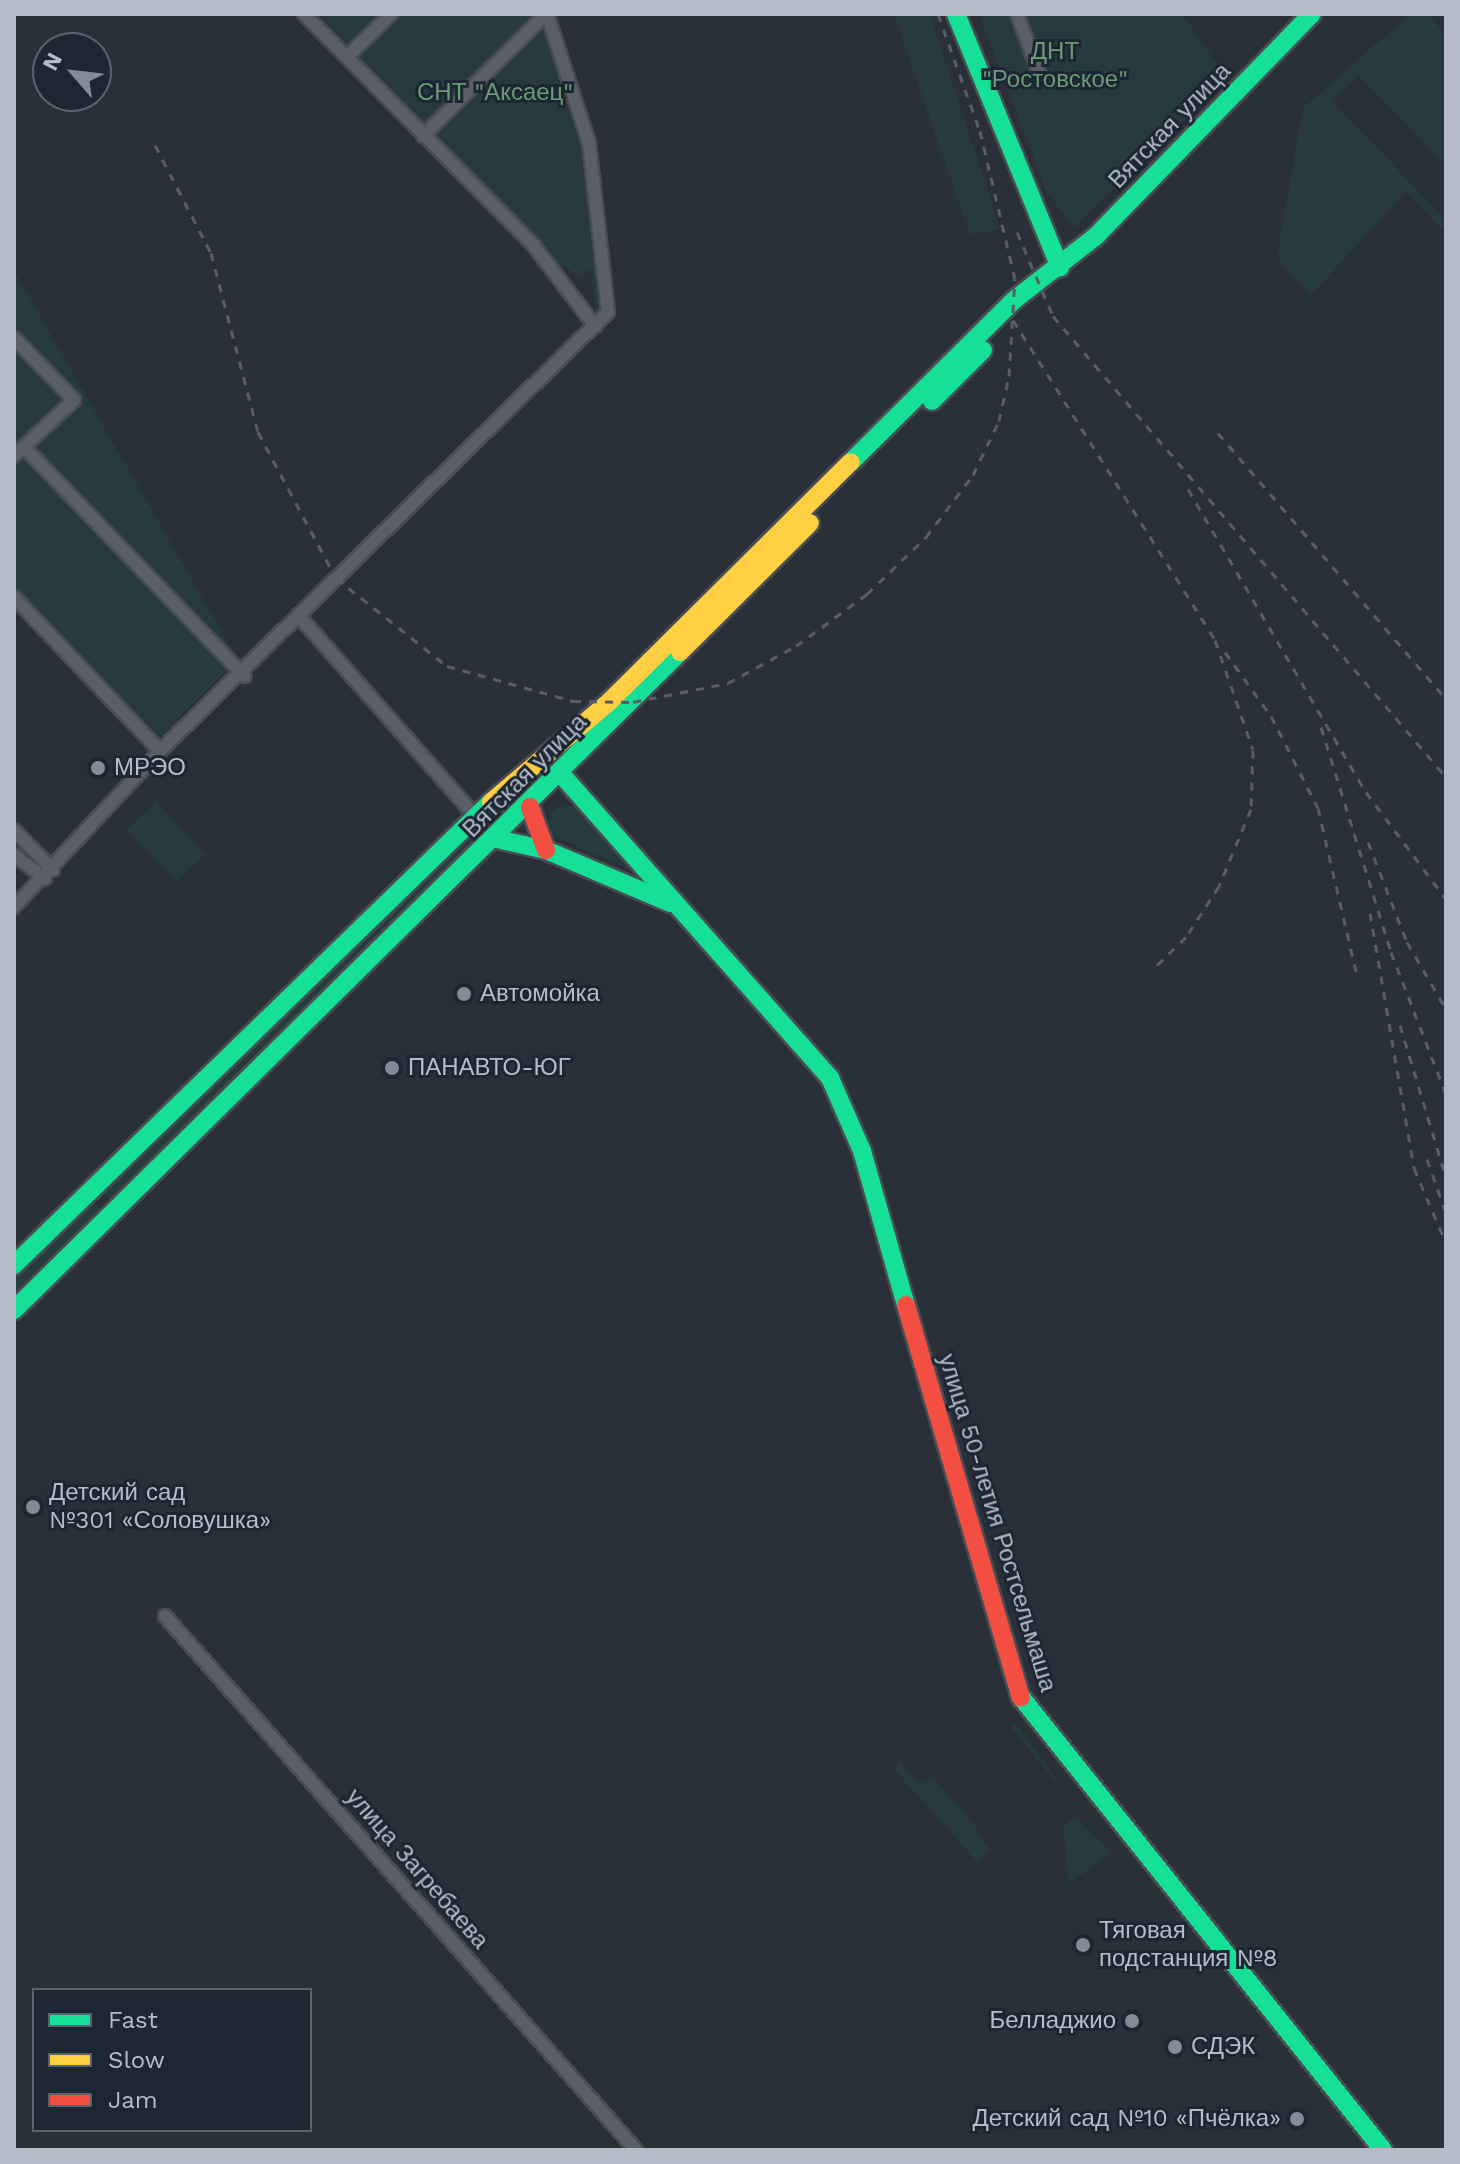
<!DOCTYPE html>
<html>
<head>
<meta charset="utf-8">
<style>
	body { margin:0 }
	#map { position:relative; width:1460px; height:2164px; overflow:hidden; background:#2a3038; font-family:"Work Sans",sans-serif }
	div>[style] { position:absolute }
	.green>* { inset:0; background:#273a3e }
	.roads { filter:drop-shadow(2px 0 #484c53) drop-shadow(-2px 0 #484c53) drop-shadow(0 2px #484c53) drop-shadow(0 -2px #484c53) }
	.street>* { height:12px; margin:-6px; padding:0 6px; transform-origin:6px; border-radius:6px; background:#5a5e66 }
	.fast>* { height:18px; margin:-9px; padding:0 9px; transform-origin:9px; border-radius:9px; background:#16e098 }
	.slow>* { height:18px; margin:-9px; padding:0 9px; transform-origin:9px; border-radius:9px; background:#ffcf43 }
	.jam>* { height:18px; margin:-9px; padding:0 9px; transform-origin:9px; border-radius:9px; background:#f24e42 }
	.rail>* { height:3px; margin-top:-1.5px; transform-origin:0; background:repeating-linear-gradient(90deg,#595d64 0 8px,transparent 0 16px) }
	.dots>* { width:22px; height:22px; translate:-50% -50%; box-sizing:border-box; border:4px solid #1d2633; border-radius:50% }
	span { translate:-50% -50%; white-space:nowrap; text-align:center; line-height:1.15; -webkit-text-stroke:6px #1d2633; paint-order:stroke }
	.park-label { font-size:24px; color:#6b9a76 }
	.street-label { font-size:24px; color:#b4bcc9 }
	.poi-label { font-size:24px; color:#b4bcc9 }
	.left { translate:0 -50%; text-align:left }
	.right { translate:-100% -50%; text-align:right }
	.frame { position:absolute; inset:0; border:16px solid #b4bcc9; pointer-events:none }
	.legend { position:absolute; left:32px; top:1988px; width:280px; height:144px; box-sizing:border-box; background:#1d2633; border:2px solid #59626f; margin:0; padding:10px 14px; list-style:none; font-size:24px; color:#b4bcc9 }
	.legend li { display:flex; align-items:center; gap:16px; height:40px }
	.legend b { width:40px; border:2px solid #59626f }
	.north { position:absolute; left:32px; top:32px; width:80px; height:80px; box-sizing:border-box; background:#1d2633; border:2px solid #59626f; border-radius:50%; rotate:298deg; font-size:22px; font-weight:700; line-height:32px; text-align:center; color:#b4bcc9 }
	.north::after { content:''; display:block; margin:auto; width:28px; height:36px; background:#848b96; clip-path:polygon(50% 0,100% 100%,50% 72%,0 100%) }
</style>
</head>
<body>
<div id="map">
	<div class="green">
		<i style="clip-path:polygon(312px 14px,550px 14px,579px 101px,605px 312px,596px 319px,591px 269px,578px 277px,564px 265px,559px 272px)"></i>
		<i style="clip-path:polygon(894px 14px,930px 14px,1000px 229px,970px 235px)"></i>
		<i style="clip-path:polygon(979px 14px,1182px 14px,1227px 78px,1074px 228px,1047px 193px)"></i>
		<i style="clip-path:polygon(1410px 14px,1427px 14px,1446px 35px,1446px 166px,1359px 76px,1332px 101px,1446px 220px,1446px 234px,1406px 192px,1310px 296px,1281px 265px,1278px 250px,1303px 108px)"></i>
		<i style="clip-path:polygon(14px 270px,238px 660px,155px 741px,14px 593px)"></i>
		<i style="clip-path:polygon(156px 801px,206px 854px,176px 882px,126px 830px)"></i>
		<i style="clip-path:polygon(563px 804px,576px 807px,632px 871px,550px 834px,550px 813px)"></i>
		<i style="clip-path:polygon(475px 827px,485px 836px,114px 1201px,104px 1191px)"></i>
		<i style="clip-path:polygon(93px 1201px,103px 1211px,14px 1298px,14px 1277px)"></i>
		<i style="clip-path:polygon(1015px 1722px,1056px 1778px,1060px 1788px,1010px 1726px)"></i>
		<i style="clip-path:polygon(900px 1762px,920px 1783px,933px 1777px,973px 1822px,990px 1851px,977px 1862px,893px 1768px)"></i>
		<i style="clip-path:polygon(1076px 1818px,1112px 1852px,1069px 1884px,1063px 1825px)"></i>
	</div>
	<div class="roads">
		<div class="street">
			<i style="left:304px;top:14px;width:327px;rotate:45.2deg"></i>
			<i style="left:534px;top:246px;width:101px;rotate:52.7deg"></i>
			<i style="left:1017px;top:14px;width:65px;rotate:69.3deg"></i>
			<i style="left:347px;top:57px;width:62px;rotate:-44.3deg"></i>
			<i style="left:423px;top:136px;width:173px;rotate:-44.8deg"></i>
			<i style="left:14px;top:338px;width:86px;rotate:45.9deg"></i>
			<i style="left:74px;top:400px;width:82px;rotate:137deg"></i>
			<i style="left:24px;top:447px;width:318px;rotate:46.1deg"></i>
			<i style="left:14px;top:597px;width:212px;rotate:46.5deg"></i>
			<i style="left:298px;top:615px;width:268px;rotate:48.6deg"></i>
			<i style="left:14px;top:830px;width:56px;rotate:45.7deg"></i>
			<i style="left:14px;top:855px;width:39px;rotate:37deg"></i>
			<i style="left:14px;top:907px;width:214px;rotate:-46.9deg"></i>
			<i style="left:160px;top:751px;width:627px;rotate:-44.42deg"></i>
			<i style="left:608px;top:312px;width:170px;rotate:-96.4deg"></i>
			<i style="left:589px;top:143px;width:136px;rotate:-108deg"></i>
			<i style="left:165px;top:1616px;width:712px;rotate:48.59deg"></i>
		</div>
		<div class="fast">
			<i style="left:956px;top:14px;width:274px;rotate:67.7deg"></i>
			<i style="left:932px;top:401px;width:72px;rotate:-45deg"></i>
			<i style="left:851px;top:462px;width:230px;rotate:-44.8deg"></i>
			<i style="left:1014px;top:300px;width:103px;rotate:-37.9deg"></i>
			<i style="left:1095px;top:237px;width:311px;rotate:-45.8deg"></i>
			<i style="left:562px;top:775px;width:405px;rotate:48.5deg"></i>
			<i style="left:830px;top:1078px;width:80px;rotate:66.3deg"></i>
			<i style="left:862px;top:1151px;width:160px;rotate:74.1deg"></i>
			<i style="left:497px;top:839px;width:50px;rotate:12.7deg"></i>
			<i style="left:546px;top:850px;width:135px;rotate:23.1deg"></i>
			<i style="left:14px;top:1265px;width:665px;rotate:-44.15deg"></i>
			<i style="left:14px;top:1310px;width:936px;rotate:-44.65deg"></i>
			<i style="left:1021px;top:1697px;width:580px;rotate:51.37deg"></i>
		</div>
		<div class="slow">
			<i style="left:680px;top:652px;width:183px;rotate:-44.8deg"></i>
			<i style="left:491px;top:802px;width:156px;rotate:-40.3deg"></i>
			<i style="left:610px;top:701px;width:339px;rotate:-44.8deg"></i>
		</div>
		<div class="jam">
			<i style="left:530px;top:807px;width:46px;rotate:69.6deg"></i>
			<i style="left:906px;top:1305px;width:409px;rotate:73.7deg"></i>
		</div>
	</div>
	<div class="rail">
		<i style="left:938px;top:14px;width:124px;rotate:70.3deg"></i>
		<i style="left:155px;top:145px;width:122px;rotate:62.6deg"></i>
		<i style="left:211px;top:253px;width:185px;rotate:75.3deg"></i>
		<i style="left:258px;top:432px;width:166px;rotate:61.9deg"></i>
		<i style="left:336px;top:578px;width:142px;rotate:38.4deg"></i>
		<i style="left:447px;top:666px;width:131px;rotate:15.5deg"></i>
		<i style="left:573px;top:701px;width:60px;rotate:1deg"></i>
		<i style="left:633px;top:702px;width:97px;rotate:-11.3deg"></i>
		<i style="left:728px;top:683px;width:77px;rotate:-28.6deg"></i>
		<i style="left:796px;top:646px;width:88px;rotate:-36.2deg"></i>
		<i style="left:867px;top:594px;width:82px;rotate:-44deg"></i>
		<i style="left:926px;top:537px;width:78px;rotate:-52.8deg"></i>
		<i style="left:973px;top:475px;width:60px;rotate:-64.3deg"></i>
		<i style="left:999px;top:421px;width:46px;rotate:-77.5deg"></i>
		<i style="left:1009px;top:376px;width:97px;rotate:-86.5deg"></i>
		<i style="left:1015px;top:279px;width:160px;rotate:-103.3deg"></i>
		<i style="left:1017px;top:232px;width:91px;rotate:66.8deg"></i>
		<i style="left:1053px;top:316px;width:606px;rotate:49.55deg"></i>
		<i style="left:1013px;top:320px;width:378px;rotate:57.7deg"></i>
		<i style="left:1215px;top:640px;width:116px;rotate:70.9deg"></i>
		<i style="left:1253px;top:750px;width:59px;rotate:91.9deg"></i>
		<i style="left:1251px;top:809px;width:83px;rotate:112.6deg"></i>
		<i style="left:1219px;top:886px;width:61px;rotate:122.9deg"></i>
		<i style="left:1186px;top:937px;width:46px;rotate:135.9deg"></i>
		<i style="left:1218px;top:433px;width:350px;rotate:49.4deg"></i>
		<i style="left:1188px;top:489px;width:351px;rotate:59.6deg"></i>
		<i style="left:1366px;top:792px;width:134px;rotate:53.2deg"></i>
		<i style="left:1225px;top:652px;width:79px;rotate:54.3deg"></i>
		<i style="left:1271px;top:716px;width:103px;rotate:62.9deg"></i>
		<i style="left:1318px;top:808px;width:171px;rotate:76.9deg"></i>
		<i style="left:1321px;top:727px;width:236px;rotate:72.7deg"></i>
		<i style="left:1391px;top:952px;width:152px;rotate:68.8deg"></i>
		<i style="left:1368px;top:842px;width:107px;rotate:68.7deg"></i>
		<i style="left:1407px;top:942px;width:78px;rotate:59.8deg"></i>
		<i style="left:1370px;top:913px;width:259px;rotate:80.2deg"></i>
		<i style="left:1414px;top:1168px;width:82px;rotate:66.9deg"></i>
		<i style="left:1400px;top:1025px;width:159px;rotate:73.2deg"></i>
		<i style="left:1427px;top:1159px;width:57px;rotate:70.6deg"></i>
	</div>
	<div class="dots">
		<i style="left:98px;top:768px;background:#848b96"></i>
		<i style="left:464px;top:994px;background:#848b96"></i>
		<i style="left:392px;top:1068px;background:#848b96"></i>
		<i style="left:33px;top:1507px;background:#848b96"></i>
		<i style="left:1083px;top:1945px;background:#848b96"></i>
		<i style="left:1132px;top:2021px;background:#848b96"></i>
		<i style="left:1175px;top:2047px;background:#848b96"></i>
		<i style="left:1297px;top:2119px;background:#848b96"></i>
	</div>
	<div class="park-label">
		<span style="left:1055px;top:66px">ДНТ<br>"Ростовское"</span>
		<span style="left:495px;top:93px">СНТ "Аксаец"</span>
	</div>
	<div class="street-label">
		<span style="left:1170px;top:126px;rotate:-46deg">Вятская улица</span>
		<span style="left:525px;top:776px;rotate:-45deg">Вятская улица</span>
		<span style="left:997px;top:1523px;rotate:73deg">улица 50-летия Ростсельмаша</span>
		<span style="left:417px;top:1869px;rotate:49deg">улица Загребаева</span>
	</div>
	<div class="poi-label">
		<span class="left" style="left:114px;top:768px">МРЭО</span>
		<span class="left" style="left:480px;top:994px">Автомойка</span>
		<span class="left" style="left:408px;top:1068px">ПАНАВТО-ЮГ</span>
		<span class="left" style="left:49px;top:1507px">Детский сад<br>№301 «Соловушка»</span>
		<span class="left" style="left:1099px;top:1945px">Тяговая<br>подстанция №8</span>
		<span class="right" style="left:1116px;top:2021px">Белладжио</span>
		<span class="left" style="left:1191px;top:2047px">СДЭК</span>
		<span class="right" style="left:1281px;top:2119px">Детский сад №10 «Пчёлка»</span>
	</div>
	<div class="frame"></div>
	<ul class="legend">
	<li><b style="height:10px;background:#16e098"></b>Fast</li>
	<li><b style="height:10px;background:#ffcf43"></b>Slow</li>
	<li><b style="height:10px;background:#f24e42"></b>Jam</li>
	</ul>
	<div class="north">N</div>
</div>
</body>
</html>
